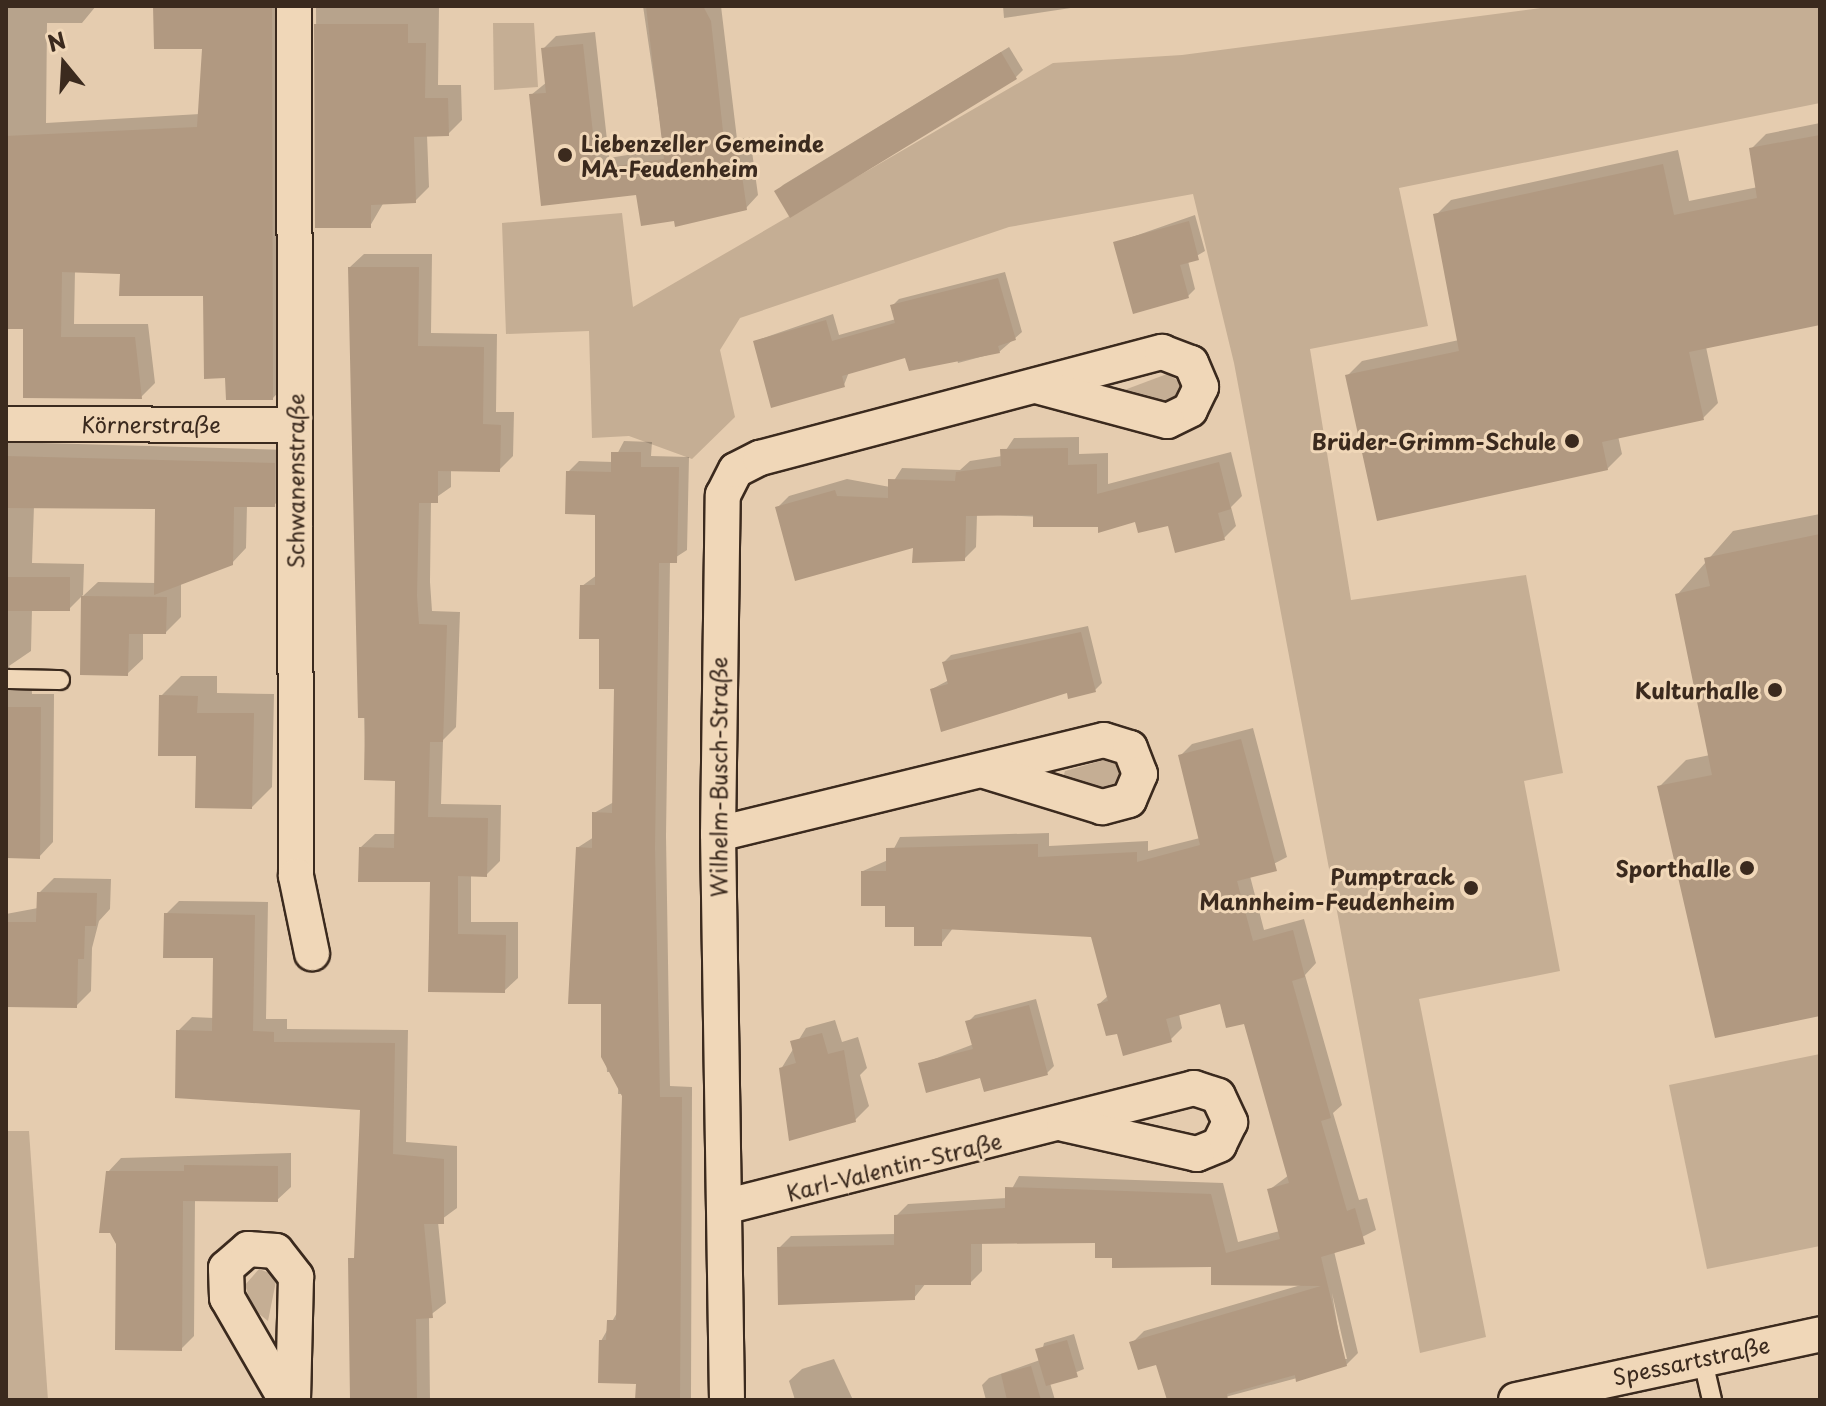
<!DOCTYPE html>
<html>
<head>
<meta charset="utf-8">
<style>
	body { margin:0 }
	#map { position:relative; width:1826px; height:1406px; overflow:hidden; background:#e5ccaf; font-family:"Playpen Sans",sans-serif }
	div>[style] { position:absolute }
	.green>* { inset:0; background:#c5ae94 }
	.shadow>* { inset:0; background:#0003 }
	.building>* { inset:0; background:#b19981 }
	.roads { filter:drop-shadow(2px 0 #3b2a1e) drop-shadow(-2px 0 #3b2a1e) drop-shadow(0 2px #3b2a1e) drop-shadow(0 -2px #3b2a1e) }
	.lane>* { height:18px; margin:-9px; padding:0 9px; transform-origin:9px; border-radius:9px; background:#f0d7b8 }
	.street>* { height:34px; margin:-17px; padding:0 17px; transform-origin:17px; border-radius:17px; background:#f0d7b8 }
	.dots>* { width:22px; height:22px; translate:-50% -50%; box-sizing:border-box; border:4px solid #f0d7b8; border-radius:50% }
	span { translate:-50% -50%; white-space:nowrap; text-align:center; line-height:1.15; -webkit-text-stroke:6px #f0d7b8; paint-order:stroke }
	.poi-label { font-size:22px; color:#3b2a1e; font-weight:700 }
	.left { translate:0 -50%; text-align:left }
	.right { translate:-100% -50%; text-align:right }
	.street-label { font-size:22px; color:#3b2a1e }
	.frame { position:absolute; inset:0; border:8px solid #3b2a1e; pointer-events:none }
	.north { position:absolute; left:24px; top:24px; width:80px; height:80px; -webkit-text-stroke:6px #f0d7b8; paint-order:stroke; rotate:342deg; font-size:22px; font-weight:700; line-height:32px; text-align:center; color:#3b2a1e }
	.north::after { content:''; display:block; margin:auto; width:28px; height:36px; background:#3b2a1e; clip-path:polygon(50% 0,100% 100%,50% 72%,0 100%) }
</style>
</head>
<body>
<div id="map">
	<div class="green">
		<i style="clip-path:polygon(1556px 6px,1820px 6px,1820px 103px,1399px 188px,1428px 326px,1310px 349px,1351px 600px,1526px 575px,1563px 773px,1524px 781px,1560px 971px,1419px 999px,1486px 1337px,1420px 1353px,1234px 363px,1193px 194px,1009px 227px,740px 318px,720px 350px,735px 417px,692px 459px,629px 436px,592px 438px,589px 331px,506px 334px,502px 223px,622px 213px,633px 307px,1053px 63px,1182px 55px)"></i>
		<i style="clip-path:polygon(493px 23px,534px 23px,538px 87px,494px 90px)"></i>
		<i style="clip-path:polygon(1167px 374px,1182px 383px,1177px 398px,1162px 405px,1119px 392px)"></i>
		<i style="clip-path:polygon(1111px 758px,1126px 774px,1119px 789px,1102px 793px,1063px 778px,1065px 771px)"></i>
		<i style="clip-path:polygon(1820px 1054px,1820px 1246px,1707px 1269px,1669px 1085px)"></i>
		<i style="clip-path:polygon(6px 1131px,29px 1131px,48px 1400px,6px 1400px)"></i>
		<i style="clip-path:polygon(259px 1269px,277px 1276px,268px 1321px,253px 1309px,245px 1285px)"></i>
	</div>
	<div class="shadow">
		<i style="clip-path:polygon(6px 6px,96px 6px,82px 23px,47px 23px,46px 123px,200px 114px,204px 47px,155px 6px,289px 6px,286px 384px,273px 398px,227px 376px,205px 294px,122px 272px,75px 271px,74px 324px,148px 324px,155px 383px,141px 397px,25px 327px,6px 327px)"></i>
		<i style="clip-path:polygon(316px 6px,439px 6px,438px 85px,461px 85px,462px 120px,448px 134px,427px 135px,429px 187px,415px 201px,384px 202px,370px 226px,317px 226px)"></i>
		<i style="clip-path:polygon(643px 6px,721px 6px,737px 139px,750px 137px,758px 195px,746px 208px,676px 218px,638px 193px,542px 204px,531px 95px,547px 82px,543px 49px,556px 36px,595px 32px,609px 158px,664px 149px)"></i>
		<i style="clip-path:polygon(1003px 6px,1084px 6px,1004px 18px)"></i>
		<i style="clip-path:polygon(1009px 47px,1023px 70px,1016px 77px,791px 215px,776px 192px,783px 185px)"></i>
		<i style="clip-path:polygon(1820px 123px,1820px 323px,1706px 347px,1718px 403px,1703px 418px,1618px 436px,1622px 454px,1607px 469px,1347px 376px,1362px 361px,1459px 340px,1436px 215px,1451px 200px,1678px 150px,1689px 201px,1758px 187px,1751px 149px,1766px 134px)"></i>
		<i style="clip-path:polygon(1195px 215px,1205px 251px,1188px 261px,1195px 289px,1188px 296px,1115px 243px)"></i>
		<i style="clip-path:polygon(364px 254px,432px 254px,431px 333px,497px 334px,496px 412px,514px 412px,513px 456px,499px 470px,451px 469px,451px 487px,431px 501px,430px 582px,432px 611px,460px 612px,456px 727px,443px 740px,441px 804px,501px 805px,500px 861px,486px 875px,471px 875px,471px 922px,518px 922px,518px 978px,504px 991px,430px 990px,432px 880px,361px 847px,375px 834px,396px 834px,397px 779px,366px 778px,350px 267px)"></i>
		<i style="clip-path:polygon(1005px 272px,1022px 332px,999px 352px,958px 363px,956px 355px,906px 356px,849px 372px,844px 385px,755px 341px,833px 314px,839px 335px,896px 319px,892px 306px,899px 299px)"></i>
		<i style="clip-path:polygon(1079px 437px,1079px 454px,1108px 453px,1108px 484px,1231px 452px,1242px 496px,1231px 507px,1236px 526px,1224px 538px,1170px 523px,977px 514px,976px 547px,964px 559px,777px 508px,789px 496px,847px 479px,890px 487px,902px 468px,960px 470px,970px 461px,1002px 456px,1014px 438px)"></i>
		<i style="clip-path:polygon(624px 441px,652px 442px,651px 456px,689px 457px,687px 550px,670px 561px,666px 836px,670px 1086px,692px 1087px,691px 1400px,637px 1400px,638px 1382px,601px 1341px,618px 1311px,624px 1094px,618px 1094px,619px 1072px,607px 1072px,603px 1002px,577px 848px,594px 837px,594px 813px,614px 802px,616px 687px,582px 586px,597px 575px,597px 513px,568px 472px,579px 461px,613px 462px)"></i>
		<i style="clip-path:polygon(evenodd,6px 442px,289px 450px,289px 491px,274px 505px,247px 505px,246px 548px,232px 563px,181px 582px,181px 617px,166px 632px,143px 632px,143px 659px,127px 674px,82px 673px,83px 595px,69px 609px,32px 609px,31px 651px,9px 666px,15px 676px,31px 678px,32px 694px,54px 694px,53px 842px,39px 857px,6px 856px,6px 442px,34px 506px,157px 507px,156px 583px,98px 582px,83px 596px,84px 564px,32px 563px,34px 506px)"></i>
		<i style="clip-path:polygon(1820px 514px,1820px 1014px,1659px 787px,1686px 760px,1710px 755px,1678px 594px,1733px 531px)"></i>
		<i style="clip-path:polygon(1088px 626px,1102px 683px,1095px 690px,932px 689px,949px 680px,944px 662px,951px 655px)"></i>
		<i style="clip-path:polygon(181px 676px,217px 676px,217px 693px,274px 694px,272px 787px,252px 807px,198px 754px,161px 696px)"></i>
		<i style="clip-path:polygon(evenodd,1253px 728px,1287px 857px,1250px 876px,1264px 930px,1304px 919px,1316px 963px,1305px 975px,1342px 1105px,1333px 1113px,1359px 1200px,1367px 1198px,1376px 1230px,1334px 1251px,1358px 1353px,1346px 1365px,1214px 1400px,1169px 1400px,1158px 1362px,1132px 1343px,1144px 1331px,1301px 1285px,1213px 1265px,1114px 1256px,1097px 1241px,982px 1242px,982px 1271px,970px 1283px,926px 1283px,914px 1298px,779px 1248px,791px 1236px,896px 1234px,896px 1216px,908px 1204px,1007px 1198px,1019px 1176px,1223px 1183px,1238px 1242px,1280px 1231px,1269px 1190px,1289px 1175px,1245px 1022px,1222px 1002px,1179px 1014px,1182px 1028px,1170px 1040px,1119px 1031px,1099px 1004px,1109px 995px,1093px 935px,953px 928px,941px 944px,887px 904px,863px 871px,888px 860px,900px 837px,1049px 833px,1049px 846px,1148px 841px,1148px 851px,1200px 838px,1180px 756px,1192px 744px,1253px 728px,1332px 1293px,1347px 1359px,1343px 1359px,1332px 1293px)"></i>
		<i style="clip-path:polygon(54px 878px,111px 879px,110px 909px,99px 921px,92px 948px,91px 991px,76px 1006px,6px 1005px,6px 914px,38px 908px,39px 893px)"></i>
		<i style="clip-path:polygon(179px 901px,268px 902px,266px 1019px,287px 1019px,287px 1029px,408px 1030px,406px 1142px,457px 1146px,457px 1208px,438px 1222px,446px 1303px,429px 1316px,430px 1400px,354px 1400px,362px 1108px,178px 1031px,192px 1017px,214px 1018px,215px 956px,166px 914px)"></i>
		<i style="clip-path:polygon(1036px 999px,1054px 1066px,1047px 1073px,921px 1064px,974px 1044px,968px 1022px,975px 1015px)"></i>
		<i style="clip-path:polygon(835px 1020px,842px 1042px,858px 1037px,867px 1068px,860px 1075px,869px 1106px,855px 1120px,781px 1069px,806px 1028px)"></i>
		<i style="clip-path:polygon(291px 1153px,291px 1187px,277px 1200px,195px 1199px,194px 1336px,181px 1349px,108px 1172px,121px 1158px)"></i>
		<i style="clip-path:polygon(1074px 1334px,1084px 1369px,1050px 1383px,1055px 1400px,986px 1400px,982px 1385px,989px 1378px,1040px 1360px,1044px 1343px)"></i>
		<i style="clip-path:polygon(834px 1359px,853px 1400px,795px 1400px,789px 1381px,802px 1369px)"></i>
	</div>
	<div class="building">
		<i style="clip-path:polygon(153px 6px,272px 6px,273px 400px,226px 400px,225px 378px,204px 379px,203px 296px,119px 296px,120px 274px,62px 272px,61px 337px,135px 337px,142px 399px,23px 398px,23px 329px,6px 329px,6px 136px,197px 127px,202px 49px,154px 49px)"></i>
		<i style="clip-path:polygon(646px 6px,703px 6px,711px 21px,725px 150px,738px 148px,747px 210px,675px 227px,674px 221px,641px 226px,636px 195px,541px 206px,529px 94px,546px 93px,541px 48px,583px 44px,597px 169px,664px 159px)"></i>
		<i style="clip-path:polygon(314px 24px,408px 24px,408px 43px,426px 43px,425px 98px,448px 98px,449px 136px,414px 137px,416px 203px,371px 205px,371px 228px,315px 228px)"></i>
		<i style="clip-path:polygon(1001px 52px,1017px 79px,790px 218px,774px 191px)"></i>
		<i style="clip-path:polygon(1820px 135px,1820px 325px,1689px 352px,1704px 420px,1602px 442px,1608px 470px,1377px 521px,1345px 375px,1459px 351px,1433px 214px,1663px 164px,1674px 215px,1757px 198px,1749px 148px)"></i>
		<i style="clip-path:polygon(1189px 221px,1199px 260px,1180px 265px,1189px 298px,1133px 314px,1113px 242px)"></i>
		<i style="clip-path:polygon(348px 267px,419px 267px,418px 346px,484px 347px,483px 424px,501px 425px,500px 472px,438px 471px,438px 503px,419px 503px,417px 596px,419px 624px,447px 625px,443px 742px,430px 742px,428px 817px,488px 818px,487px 877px,458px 876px,458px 934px,506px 935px,505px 993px,428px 992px,430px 882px,358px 882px,359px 847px,394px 848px,395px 781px,364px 780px,365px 718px,358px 718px)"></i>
		<i style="clip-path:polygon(998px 278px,1016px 340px,998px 346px,1000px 353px,909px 371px,905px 358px,842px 376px,845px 387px,771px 408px,753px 341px,826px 320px,832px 341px,895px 323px,890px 305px)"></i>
		<i style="clip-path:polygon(1068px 448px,1068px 465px,1097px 464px,1097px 494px,1219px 462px,1231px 509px,1218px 513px,1225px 540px,1175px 553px,1168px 526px,1138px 533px,1135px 522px,1098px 533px,1098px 527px,1033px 527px,1033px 515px,966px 516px,965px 561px,912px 563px,913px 548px,795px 581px,775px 507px,835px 490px,837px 496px,888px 498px,888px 479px,955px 481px,956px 472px,1001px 466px,1000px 449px)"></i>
		<i style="clip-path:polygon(611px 452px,641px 452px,641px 467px,679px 467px,677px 563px,659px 563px,655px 848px,660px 1097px,682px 1097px,680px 1400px,635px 1400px,636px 1384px,598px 1383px,599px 1340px,606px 1340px,607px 1320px,616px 1320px,622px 1096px,601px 1057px,601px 1004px,568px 1004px,576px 847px,592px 848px,592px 812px,612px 813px,614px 689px,599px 689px,599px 639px,579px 639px,580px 585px,595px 585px,595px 515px,565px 514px,566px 471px,611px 472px)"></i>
		<i style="clip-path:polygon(6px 456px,275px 463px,275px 507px,234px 507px,233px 565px,154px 595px,155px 509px,6px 508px)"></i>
		<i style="clip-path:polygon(1820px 534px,1820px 1016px,1715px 1038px,1657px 786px,1712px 775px,1675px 594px,1710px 586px,1704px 558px)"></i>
		<i style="clip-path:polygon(6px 577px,70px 577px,70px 611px,6px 611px)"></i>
		<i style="clip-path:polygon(81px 596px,167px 597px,166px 634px,129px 634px,128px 676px,80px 675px)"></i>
		<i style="clip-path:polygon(1081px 632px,1096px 692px,1068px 699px,1067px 693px,941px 732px,930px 689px,948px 684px,942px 662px)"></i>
		<i style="clip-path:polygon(159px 695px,198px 696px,197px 713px,254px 713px,252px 809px,195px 808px,196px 756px,158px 756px)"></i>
		<i style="clip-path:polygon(6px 707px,41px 707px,40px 859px,6px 858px)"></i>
		<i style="clip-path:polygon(1241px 739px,1277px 871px,1237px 881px,1253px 941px,1293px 930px,1305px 977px,1292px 981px,1331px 1118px,1321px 1121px,1347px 1211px,1355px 1208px,1365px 1244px,1321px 1257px,1347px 1366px,1296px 1382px,1295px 1375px,1227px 1394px,1228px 1400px,1167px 1400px,1156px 1365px,1138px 1370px,1129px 1342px,1321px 1286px,1211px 1285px,1211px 1267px,1112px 1268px,1112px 1258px,1095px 1258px,1095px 1243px,971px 1244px,971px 1285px,915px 1285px,915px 1300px,778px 1305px,777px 1247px,894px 1245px,894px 1215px,1005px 1208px,1005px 1187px,1211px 1194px,1226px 1253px,1280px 1239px,1267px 1189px,1289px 1183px,1244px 1024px,1226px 1028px,1220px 1004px,1166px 1019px,1172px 1042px,1123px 1056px,1117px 1034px,1106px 1036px,1097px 1004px,1108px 1001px,1091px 937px,942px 929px,942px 946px,914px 946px,914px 927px,885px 927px,885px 906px,861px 906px,861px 871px,886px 871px,886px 848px,1038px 844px,1038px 857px,1137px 852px,1137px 862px,1200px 845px,1178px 755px)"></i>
		<i style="clip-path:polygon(37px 892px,97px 893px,96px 926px,85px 926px,84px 959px,78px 959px,77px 1008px,6px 1007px,6px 922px,36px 922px)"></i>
		<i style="clip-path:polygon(164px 913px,255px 915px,253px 1031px,274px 1032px,274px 1042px,395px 1043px,393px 1154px,444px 1159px,444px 1224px,424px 1224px,433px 1318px,416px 1319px,417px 1400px,350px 1400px,348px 1258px,354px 1258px,360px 1110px,175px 1098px,176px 1030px,212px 1031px,213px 958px,163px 958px)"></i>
		<i style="clip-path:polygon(1029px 1005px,1048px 1075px,984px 1092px,980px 1078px,926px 1093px,918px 1063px,973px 1049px,965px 1021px)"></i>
		<i style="clip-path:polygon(822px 1033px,828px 1054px,844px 1050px,856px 1122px,789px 1141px,779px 1068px,796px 1063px,790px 1041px)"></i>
		<i style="clip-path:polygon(184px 1165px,278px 1166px,278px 1202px,183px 1201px,182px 1351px,115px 1350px,116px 1244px,110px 1233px,99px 1233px,106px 1171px,184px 1171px)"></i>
		<i style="clip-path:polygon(1067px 1340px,1078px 1377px,1046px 1386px,1035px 1349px)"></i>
		<i style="clip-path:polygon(1031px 1366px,1041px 1400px,1007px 1400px,1001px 1374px)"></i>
	</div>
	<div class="roads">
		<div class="lane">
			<i style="left:6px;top:679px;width:54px;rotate:1.1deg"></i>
			<i style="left:1702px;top:1357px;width:44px;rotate:76.9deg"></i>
		</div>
		<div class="street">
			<i style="left:294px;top:6px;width:870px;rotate:89.87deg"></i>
			<i style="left:296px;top:876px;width:79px;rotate:78.3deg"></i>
			<i style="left:6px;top:424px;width:289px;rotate:0.2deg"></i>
			<i style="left:718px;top:834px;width:397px;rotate:-13.7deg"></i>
			<i style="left:1104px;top:740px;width:27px;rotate:17deg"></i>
			<i style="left:1130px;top:748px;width:28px;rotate:69deg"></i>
			<i style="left:1140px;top:774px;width:28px;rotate:113deg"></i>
			<i style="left:1129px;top:800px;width:28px;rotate:165deg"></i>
			<i style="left:1102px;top:807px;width:122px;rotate:-162.9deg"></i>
			<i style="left:724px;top:1207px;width:485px;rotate:-14.2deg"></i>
			<i style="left:1194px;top:1088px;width:25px;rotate:18deg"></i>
			<i style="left:1218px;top:1096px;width:29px;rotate:65deg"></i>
			<i style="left:1230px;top:1122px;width:25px;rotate:116deg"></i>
			<i style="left:1219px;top:1145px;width:24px;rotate:158deg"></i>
			<i style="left:1197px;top:1154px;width:136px;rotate:-167.3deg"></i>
			<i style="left:286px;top:1400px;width:118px;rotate:-120deg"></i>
			<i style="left:227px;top:1298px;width:30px;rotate:-92deg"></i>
			<i style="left:226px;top:1268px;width:29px;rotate:-41deg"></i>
			<i style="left:248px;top:1249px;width:28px;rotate:4deg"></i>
			<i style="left:276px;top:1251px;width:33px;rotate:52deg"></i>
			<i style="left:296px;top:1277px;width:123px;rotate:91.4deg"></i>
			<i style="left:727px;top:1400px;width:566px;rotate:-90.91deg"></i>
			<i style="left:718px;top:834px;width:339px;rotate:-89.2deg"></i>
			<i style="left:723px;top:495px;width:28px;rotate:-63deg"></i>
			<i style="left:736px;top:470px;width:27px;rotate:-27deg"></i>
			<i style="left:760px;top:458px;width:416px;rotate:-14.8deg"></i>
			<i style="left:1162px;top:352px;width:31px;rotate:21deg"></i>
			<i style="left:1191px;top:363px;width:26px;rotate:67deg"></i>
			<i style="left:1201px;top:387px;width:25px;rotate:116deg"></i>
			<i style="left:1190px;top:410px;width:25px;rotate:154deg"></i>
			<i style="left:1167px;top:421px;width:136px;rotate:-165deg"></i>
			<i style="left:1516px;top:1400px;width:311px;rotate:-12.2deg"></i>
		</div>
	</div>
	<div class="dots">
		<i style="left:565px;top:155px;background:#3b2a1e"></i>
		<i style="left:1572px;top:441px;background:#3b2a1e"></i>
		<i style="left:1775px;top:690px;background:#3b2a1e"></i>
		<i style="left:1747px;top:868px;background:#3b2a1e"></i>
		<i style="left:1471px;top:888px;background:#3b2a1e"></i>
	</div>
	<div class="poi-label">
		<span class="left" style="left:581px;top:155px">Liebenzeller Gemeinde<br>MA-Feudenheim</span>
		<span class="right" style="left:1556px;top:441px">Brüder-Grimm-Schule</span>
		<span class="right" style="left:1759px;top:690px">Kulturhalle</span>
		<span class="right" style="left:1731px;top:868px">Sporthalle</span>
		<span class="right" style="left:1455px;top:888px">Pumptrack<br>Mannheim-Feudenheim</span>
	</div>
	<div class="street-label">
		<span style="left:151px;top:424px">Körnerstraße</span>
		<span style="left:295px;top:481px;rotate:-90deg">Schwanenstraße</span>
		<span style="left:718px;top:777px;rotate:-90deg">Wilhelm-Busch-Straße</span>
		<span style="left:894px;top:1166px;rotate:-14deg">Karl-Valentin-Straße</span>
		<span style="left:1691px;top:1360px;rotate:-12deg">Spessartstraße</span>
	</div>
	<div class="frame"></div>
	<div class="north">N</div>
</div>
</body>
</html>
